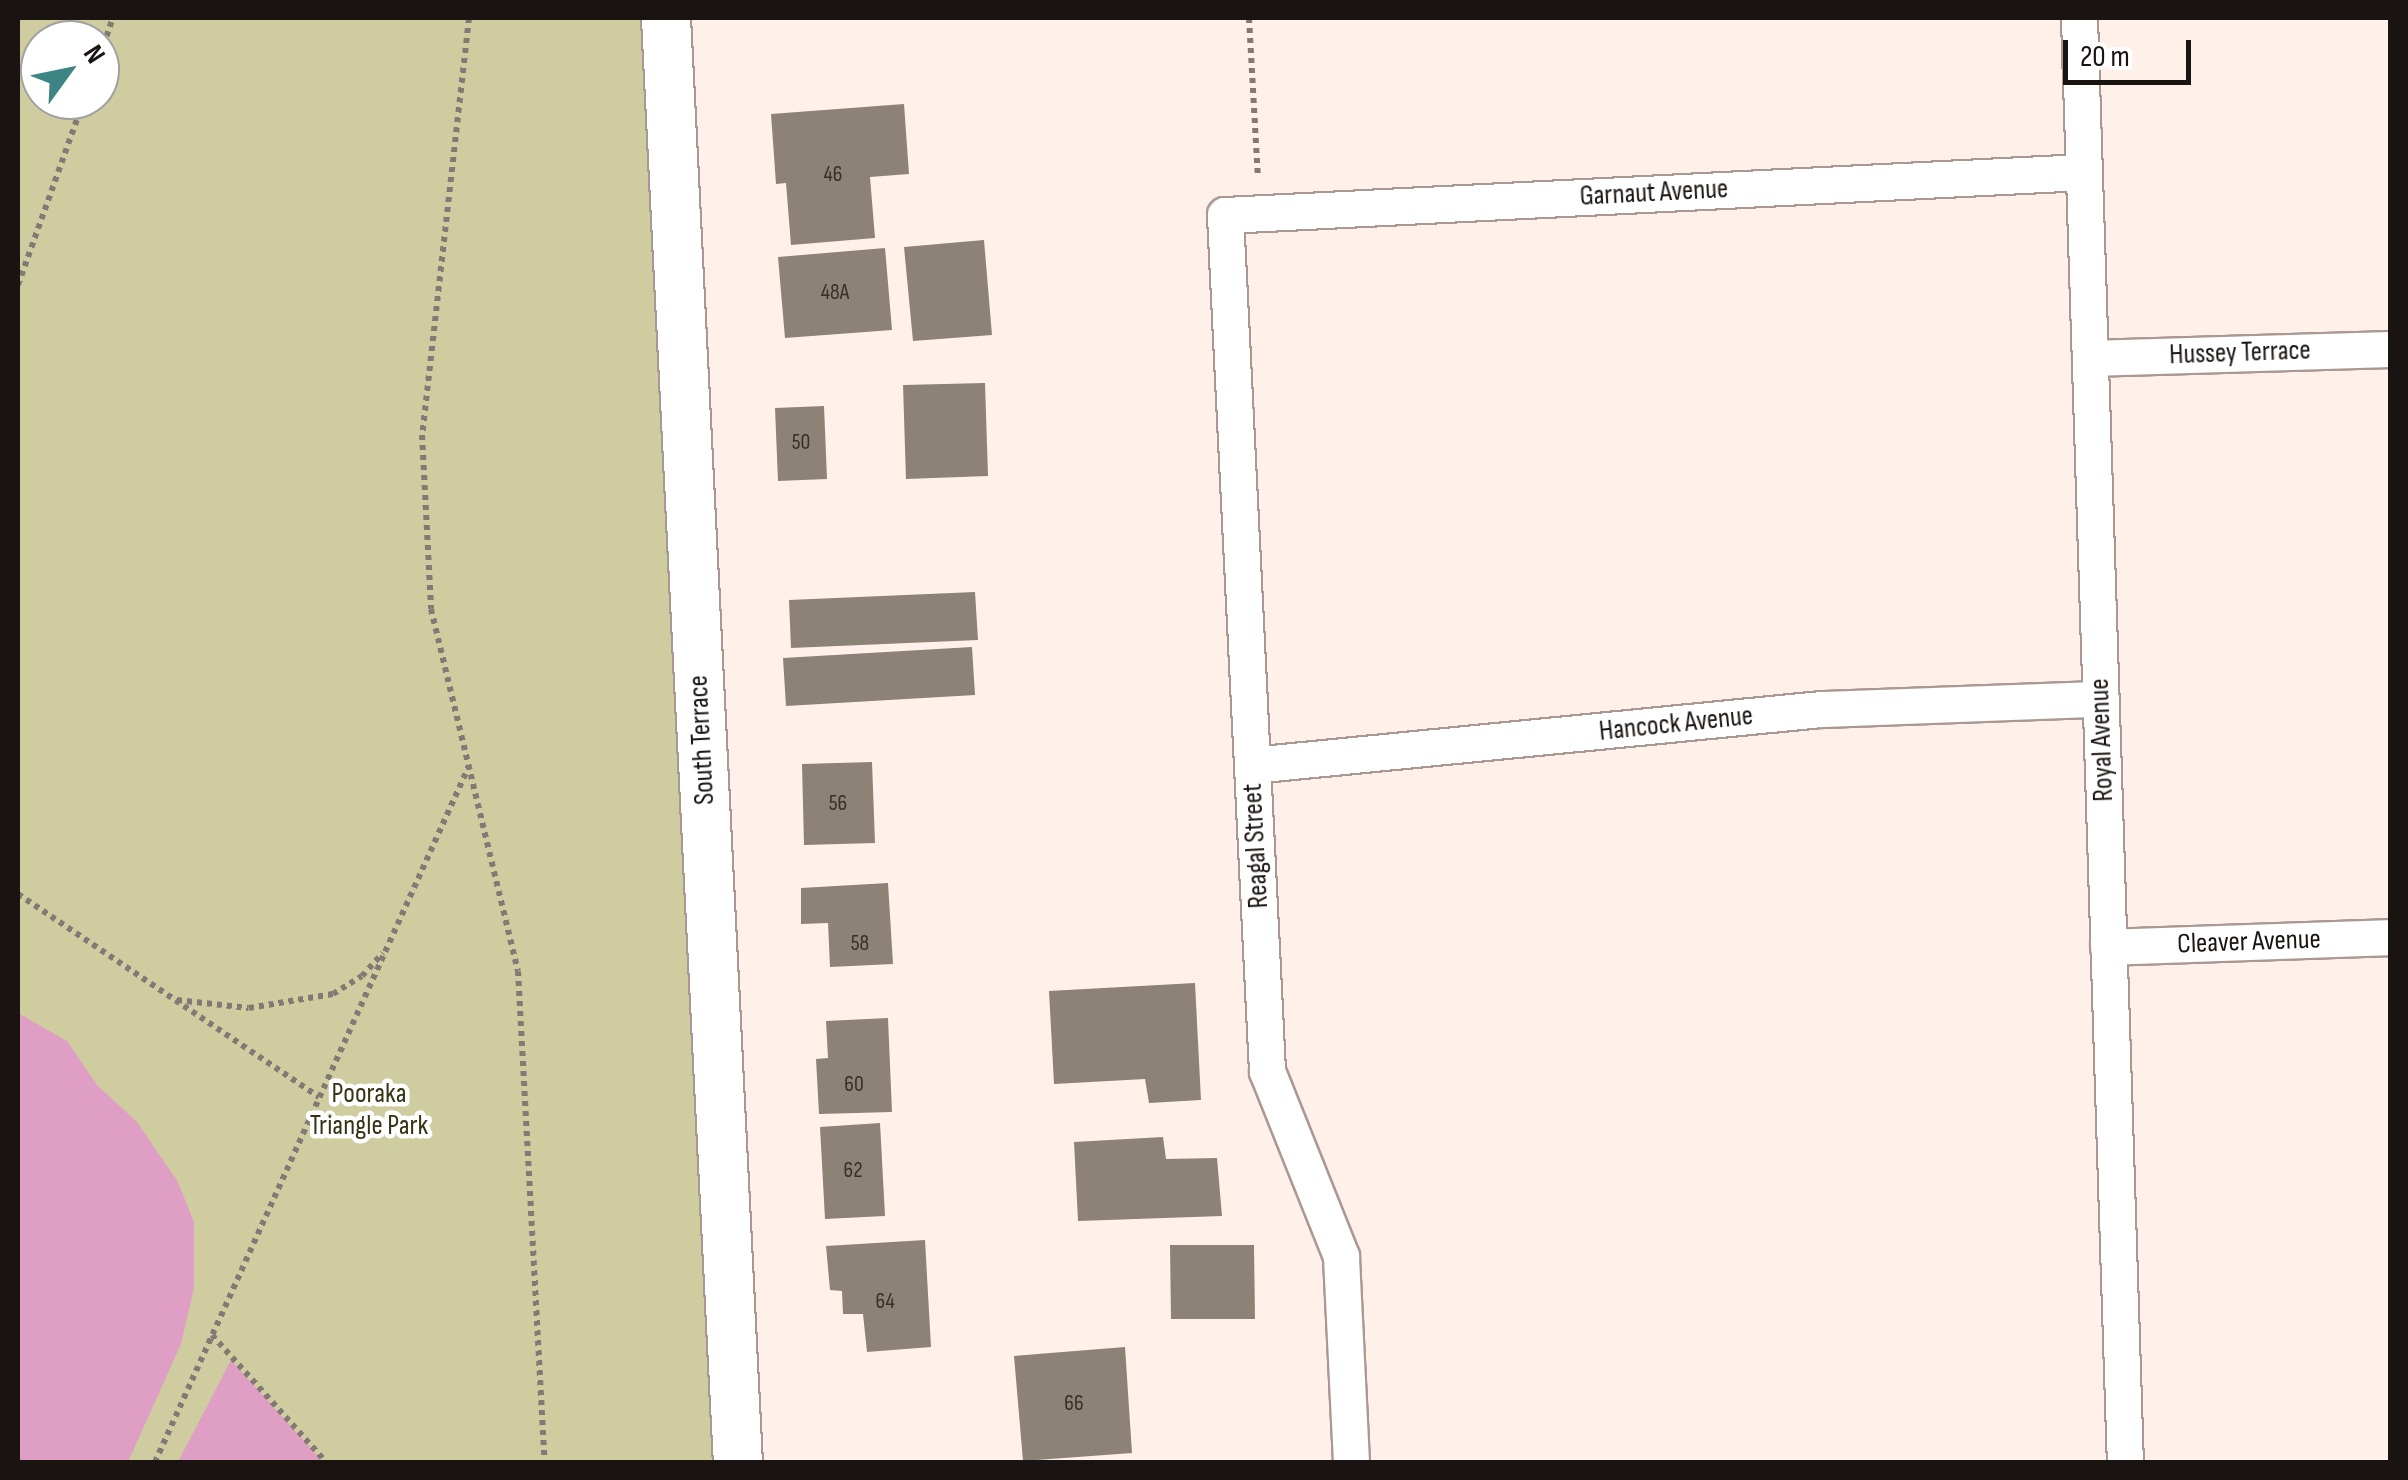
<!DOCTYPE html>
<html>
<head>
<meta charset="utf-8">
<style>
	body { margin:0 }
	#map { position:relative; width:2408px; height:1480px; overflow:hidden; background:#fff0ea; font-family:"Sofia Sans Condensed",sans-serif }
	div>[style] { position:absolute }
	.green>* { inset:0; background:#cfcc9f }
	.water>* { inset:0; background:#df9fc4 }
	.building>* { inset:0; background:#8c8275 }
	.path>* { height:6px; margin-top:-3px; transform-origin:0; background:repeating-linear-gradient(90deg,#837975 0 5px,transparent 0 10px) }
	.roads { filter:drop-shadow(2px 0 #aa9992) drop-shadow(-2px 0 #aa9992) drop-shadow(0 2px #aa9992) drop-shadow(0 -2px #aa9992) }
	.street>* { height:35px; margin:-17.5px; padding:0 17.5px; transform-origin:17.5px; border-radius:17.5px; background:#fff }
	.secondary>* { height:48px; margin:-24px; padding:0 24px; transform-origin:24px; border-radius:24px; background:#fff }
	span { translate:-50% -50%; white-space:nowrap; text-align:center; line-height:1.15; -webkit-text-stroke:9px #fff; paint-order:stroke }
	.number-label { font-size:22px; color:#362f2a }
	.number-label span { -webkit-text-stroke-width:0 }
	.street-label { font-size:28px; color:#191311 }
	.park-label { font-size:28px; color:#363314 }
	.frame { position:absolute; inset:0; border:20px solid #191311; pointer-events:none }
	.north { position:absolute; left:20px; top:20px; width:100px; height:100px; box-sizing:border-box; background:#fff; border:2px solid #a3a1a0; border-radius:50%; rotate:57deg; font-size:28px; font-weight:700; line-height:40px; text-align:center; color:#191311 }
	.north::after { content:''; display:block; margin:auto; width:35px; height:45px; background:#3d8584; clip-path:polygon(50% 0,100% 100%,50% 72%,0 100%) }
	.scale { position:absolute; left:2063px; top:40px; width:128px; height:45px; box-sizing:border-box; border:5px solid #191311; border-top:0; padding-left:12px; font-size:30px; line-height:35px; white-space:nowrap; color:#191311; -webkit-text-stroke:8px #fff; paint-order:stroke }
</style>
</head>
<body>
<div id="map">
	<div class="green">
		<i style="clip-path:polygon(evenodd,18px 18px,666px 18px,738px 1462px,18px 1462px,18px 18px,40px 40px,100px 40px,100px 100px,40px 100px,40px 40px)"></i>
	</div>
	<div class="water">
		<i style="clip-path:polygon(18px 1013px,67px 1041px,97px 1085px,137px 1122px,178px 1182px,194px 1222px,194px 1288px,181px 1344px,128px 1462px,18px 1462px)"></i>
		<i style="clip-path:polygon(231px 1360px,323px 1462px,178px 1462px)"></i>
	</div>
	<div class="building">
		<i style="clip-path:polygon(904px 104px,909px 174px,870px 177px,875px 238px,791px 245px,786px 183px,776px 184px,771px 114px)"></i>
		<i style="clip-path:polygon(984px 240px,992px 335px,913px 341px,904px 247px)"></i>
		<i style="clip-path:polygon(885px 248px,892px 330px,785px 338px,778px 257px)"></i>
		<i style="clip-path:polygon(985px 383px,988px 476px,906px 479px,903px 385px)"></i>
		<i style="clip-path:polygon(824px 406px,827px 479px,778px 481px,775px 408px)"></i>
		<i style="clip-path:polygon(975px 592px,978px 640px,791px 648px,789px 600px)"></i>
		<i style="clip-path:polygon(972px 647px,975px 695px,786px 706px,783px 658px)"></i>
		<i style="clip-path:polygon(872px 762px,875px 843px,804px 845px,802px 764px)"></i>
		<i style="clip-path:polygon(888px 883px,893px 964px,830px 967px,828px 923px,801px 924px,801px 888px)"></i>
		<i style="clip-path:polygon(1195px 983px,1201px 1100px,1149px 1103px,1145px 1079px,1054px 1084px,1049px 991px)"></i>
		<i style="clip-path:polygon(888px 1018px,892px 1112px,819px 1114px,816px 1059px,828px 1058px,826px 1021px)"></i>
		<i style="clip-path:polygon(880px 1123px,885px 1216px,825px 1219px,820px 1127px)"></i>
		<i style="clip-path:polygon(1163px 1137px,1166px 1159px,1217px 1158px,1222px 1216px,1078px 1221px,1074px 1142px)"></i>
		<i style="clip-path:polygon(925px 1240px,931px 1347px,867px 1352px,863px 1314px,843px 1314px,842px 1291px,830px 1290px,826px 1246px)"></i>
		<i style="clip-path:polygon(1170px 1245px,1254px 1245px,1255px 1319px,1171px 1319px)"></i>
		<i style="clip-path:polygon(1125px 1347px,1132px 1453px,1023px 1461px,1014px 1356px)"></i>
	</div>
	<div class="path">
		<i style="left:469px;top:18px;width:420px;rotate:96.4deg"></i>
		<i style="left:422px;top:435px;width:174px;rotate:87deg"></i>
		<i style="left:431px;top:609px;width:372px;rotate:76.5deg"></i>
		<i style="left:518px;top:971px;width:492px;rotate:86.9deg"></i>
		<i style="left:1249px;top:18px;width:159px;rotate:86.8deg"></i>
		<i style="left:100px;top:55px;width:39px;rotate:-71deg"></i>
		<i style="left:18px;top:285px;width:196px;rotate:-70.4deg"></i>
		<i style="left:18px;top:894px;width:363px;rotate:34deg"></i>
		<i style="left:177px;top:1000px;width:72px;rotate:6.3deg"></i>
		<i style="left:249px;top:1008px;width:85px;rotate:-9.5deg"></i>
		<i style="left:333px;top:994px;width:34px;rotate:-32deg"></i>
		<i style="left:362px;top:976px;width:31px;rotate:-48deg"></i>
		<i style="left:212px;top:1335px;width:171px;rotate:48.1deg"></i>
		<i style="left:155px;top:1462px;width:764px;rotate:-65.72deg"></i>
	</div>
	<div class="roads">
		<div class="street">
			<i style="left:2079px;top:18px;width:1445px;rotate:88.18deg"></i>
			<i style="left:2090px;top:358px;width:300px;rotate:-1.7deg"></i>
			<i style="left:1252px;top:765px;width:572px;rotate:-5.62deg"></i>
			<i style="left:1821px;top:709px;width:279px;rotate:-2.1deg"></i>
			<i style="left:2108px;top:947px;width:282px;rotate:-2deg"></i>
			<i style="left:1351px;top:1462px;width:206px;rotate:-92.8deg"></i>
			<i style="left:1341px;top:1256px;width:199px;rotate:-111.8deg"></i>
			<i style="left:1267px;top:1071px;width:857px;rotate:-92.81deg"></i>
			<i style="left:1225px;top:215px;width:860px;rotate:-2.87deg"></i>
		</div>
		<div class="secondary">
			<i style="left:666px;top:18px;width:1446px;rotate:87.15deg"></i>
		</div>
	</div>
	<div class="number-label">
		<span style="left:833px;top:175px">46</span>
		<span style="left:835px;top:293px">48A</span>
		<span style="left:801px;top:443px">50</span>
		<span style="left:838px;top:804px">56</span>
		<span style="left:860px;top:944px">58</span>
		<span style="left:854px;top:1085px">60</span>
		<span style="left:853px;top:1171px">62</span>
		<span style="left:885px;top:1302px">64</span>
		<span style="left:1074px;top:1404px">66</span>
	</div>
	<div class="street-label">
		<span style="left:1654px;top:193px;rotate:-3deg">Garnaut Avenue</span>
		<span style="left:2240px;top:353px;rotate:-2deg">Hussey Terrace</span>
		<span style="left:1676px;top:724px;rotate:-6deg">Hancock Avenue</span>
		<span style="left:702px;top:740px;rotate:-93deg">South Terrace</span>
		<span style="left:2102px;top:740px;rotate:-92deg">Royal Avenue</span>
		<span style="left:1256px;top:846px;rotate:-93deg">Reagal Street</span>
		<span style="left:2249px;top:942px;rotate:-2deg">Cleaver Avenue</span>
	</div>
	<div class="park-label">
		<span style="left:369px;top:1110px">Pooraka<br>Triangle Park</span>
	</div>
	<div class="frame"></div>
	<div class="north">N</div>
	<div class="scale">20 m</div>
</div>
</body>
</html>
